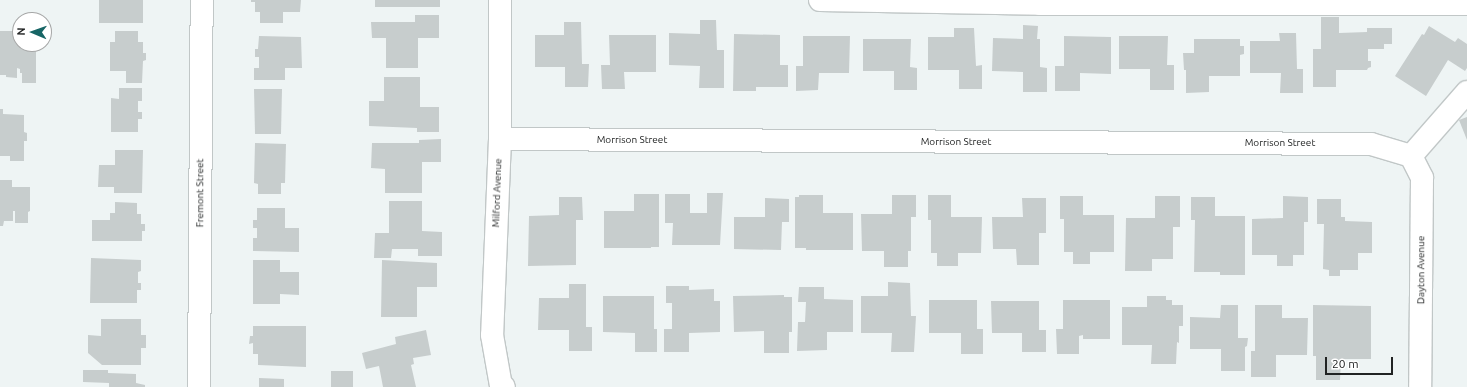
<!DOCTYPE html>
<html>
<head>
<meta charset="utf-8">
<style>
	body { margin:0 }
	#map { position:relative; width:1467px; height:387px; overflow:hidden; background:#eef4f4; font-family:Ubuntu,sans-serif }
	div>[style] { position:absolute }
	.building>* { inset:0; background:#c7cdcd }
	.roads { filter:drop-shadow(1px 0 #c1c7c7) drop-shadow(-1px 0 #c1c7c7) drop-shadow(0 1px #c1c7c7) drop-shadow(0 -1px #c1c7c7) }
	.minor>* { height:22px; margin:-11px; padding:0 11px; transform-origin:11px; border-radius:11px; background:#fff }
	span { translate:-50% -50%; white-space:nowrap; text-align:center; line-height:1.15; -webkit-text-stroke:3.5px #fff; paint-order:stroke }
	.street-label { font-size:10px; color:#212323 }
	.north { position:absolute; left:12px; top:12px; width:40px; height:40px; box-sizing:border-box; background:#fff; border:1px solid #a6a7a7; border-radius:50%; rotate:272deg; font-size:11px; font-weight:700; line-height:16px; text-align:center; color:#212323 }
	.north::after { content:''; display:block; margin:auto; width:14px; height:18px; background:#176565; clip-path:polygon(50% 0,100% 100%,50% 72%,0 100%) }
	.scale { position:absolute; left:1325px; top:357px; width:68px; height:18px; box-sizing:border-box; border:2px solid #212323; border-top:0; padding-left:5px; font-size:12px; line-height:14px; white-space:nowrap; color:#212323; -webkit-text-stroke:3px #fff; paint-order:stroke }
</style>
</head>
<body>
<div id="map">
	<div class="building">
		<i style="clip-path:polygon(99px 0,143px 0,143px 23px,99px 23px)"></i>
		<i style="clip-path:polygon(251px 0,301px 0,300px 12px,283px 12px,283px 23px,260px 23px,260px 12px,255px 12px,255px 2px,251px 2px)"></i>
		<i style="clip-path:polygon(375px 0,440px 0,440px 7px,375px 7px)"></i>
		<i style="clip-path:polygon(415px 15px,439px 15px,439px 38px,418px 38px,418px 68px,386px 68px,386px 38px,372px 38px,371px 22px,415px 22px)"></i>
		<i style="clip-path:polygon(1321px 17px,1339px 17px,1339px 33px,1367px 32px,1367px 28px,1392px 28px,1392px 44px,1384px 44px,1384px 49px,1368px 49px,1368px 61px,1371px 61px,1371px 67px,1368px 68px,1367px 70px,1336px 70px,1336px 87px,1313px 87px,1313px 49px,1321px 49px)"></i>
		<i style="clip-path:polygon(700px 20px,716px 20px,717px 50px,724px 50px,724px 88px,699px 88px,700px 66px,669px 65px,669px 33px,700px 34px)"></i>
		<i style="clip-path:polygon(564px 22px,581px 22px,582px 64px,589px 64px,588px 87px,565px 87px,565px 67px,535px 67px,535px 35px,564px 35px)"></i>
		<i style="clip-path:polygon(1023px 25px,1038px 26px,1037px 39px,1040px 39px,1040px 67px,1047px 68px,1047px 92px,1023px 92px,1023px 72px,992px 71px,993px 38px,1023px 39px)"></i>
		<i style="clip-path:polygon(1429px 26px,1455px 42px,1458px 38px,1467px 44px,1467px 68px,1465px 71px,1448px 60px,1426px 96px,1395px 76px,1422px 34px,1424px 35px)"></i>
		<i style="clip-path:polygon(954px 28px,974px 28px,976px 66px,982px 65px,982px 89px,959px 89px,959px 70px,928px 70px,928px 37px,954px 37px)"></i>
		<i style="clip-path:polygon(0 31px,20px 31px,20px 44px,36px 44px,36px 83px,22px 83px,22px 73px,20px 73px,20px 69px,17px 68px,17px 78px,6px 77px,6px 75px,0 75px)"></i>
		<i style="clip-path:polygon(115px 31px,138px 31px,138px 42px,143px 42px,143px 53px,146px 53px,146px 60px,143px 61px,142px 83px,126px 83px,126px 71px,110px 71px,110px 42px,115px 42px)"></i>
		<i style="clip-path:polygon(1279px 33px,1296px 33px,1297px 69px,1303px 69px,1303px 93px,1280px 93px,1281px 73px,1250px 73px,1250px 41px,1280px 41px)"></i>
		<i style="clip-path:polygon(734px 34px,780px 35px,780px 65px,788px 65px,788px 87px,756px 87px,756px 91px,733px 91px)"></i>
		<i style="clip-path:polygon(609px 35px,656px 35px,656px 72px,624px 72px,625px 89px,602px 89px,601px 65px,610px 65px)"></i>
		<i style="clip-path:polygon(259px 36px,301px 37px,302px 68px,285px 68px,285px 80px,254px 80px,254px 68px,259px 68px,259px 57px,255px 57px,255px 49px,258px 49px)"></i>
		<i style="clip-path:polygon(803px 36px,850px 36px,849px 73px,819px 73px,818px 90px,796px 91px,796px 66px,803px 66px)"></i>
		<i style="clip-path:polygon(1064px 36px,1111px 37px,1111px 74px,1080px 73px,1080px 91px,1055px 91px,1055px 66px,1064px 66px)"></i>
		<i style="clip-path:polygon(1119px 36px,1168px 36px,1167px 65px,1174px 65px,1174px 90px,1150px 90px,1150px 69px,1119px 69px)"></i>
		<i style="clip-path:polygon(863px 39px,911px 39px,910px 67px,917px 68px,917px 90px,894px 90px,894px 71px,863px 71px)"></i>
		<i style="clip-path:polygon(1194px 39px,1240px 39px,1240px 46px,1244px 46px,1244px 54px,1240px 55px,1240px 76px,1209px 76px,1209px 92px,1186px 93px,1186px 70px,1184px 70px,1183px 53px,1194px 53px)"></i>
		<i style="clip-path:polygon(384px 77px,420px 77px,420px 107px,439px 107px,439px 132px,417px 132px,417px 128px,369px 126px,369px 101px,384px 101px)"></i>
		<i style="clip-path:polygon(119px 88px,142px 88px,142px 101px,138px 101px,138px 112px,142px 112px,142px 119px,138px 119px,138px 132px,111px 132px,111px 98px,119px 99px)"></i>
		<i style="clip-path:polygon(254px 89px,282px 89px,281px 134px,255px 134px)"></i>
		<i style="clip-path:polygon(0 109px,3px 109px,3px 114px,24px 115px,24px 132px,27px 133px,27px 141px,24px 141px,24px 161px,10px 161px,10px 156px,0 156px)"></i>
		<i style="clip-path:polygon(1467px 117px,1467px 140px,1459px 120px)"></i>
		<i style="clip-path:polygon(441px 139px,441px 162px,422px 162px,422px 193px,385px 193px,385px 169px,371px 168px,372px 143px,419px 143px,419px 140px)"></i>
		<i style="clip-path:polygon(255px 143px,286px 144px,285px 183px,281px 183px,281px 194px,258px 194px,258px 184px,254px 183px)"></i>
		<i style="clip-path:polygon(115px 150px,143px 150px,142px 193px,114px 193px,114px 187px,98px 187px,99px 165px,115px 165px)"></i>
		<i style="clip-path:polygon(0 180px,12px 180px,12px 187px,30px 187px,30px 211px,28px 212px,28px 223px,15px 223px,15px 211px,13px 211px,13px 221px,4px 221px,3px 226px,0 226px)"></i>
		<i style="clip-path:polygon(707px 193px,723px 193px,720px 245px,672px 245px,673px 223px,665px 223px,665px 194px,690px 194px,690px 213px,707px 213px)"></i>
		<i style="clip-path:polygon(634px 194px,659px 194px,659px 247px,651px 247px,651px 248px,604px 248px,604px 211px,634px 211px)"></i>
		<i style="clip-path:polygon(799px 195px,823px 195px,823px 213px,853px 213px,853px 250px,806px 250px,806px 248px,795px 248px,795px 197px,799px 197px)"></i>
		<i style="clip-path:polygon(892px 195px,916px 195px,916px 217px,911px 217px,911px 251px,908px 251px,908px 267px,884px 267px,884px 251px,862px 251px,861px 214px,892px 214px)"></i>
		<i style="clip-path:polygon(928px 195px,951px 195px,951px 217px,982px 217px,981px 253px,958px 253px,958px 266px,937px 266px,937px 253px,931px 253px,931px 220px,928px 220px)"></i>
		<i style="clip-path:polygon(1060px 196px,1083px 196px,1083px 215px,1114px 215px,1114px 252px,1090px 252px,1090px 264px,1073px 264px,1073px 252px,1064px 252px,1064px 219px,1060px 219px)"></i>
		<i style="clip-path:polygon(1155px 196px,1180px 196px,1180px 227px,1173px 227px,1173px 259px,1152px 259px,1152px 271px,1125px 271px,1126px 218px,1155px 218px)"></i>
		<i style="clip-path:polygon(1283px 196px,1308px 197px,1308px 222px,1304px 222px,1304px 255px,1293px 255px,1293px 266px,1277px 266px,1277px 255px,1252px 255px,1252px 219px,1283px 218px)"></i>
		<i style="clip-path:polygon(559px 197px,582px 197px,583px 220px,576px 220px,576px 265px,528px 266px,529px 216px,559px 215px)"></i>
		<i style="clip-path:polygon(1191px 197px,1215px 197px,1215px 216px,1245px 216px,1245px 275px,1220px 275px,1220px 272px,1194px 272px,1195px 220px,1191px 220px)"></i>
		<i style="clip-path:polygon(765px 198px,789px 199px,789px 222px,782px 222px,781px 250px,734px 249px,734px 217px,765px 217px)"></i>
		<i style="clip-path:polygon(1022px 198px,1046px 198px,1046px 233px,1039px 233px,1039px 265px,1017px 265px,1016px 249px,993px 249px,992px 217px,1023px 217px)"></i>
		<i style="clip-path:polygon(1317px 199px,1341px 199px,1341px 217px,1345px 217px,1345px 221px,1372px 222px,1372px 253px,1358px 253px,1358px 270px,1340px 270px,1340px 276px,1329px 276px,1329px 270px,1323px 269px,1324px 224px,1317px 224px)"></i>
		<i style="clip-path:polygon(389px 201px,422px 201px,422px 231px,442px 232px,442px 256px,418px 256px,418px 249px,392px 249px,391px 258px,374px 258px,375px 233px,389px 233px)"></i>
		<i style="clip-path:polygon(115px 202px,137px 203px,137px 214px,141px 214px,141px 224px,145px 224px,145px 231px,142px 231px,142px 241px,92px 241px,92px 220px,110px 220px,110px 213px,115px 213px)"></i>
		<i style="clip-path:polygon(257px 208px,285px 208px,285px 228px,299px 228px,299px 252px,253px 251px,253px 238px,257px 238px,257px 228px,253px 228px,253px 220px,257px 220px)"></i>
		<i style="clip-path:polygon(91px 258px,141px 260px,141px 271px,138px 272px,138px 283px,141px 283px,141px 290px,137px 290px,137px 303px,90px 303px)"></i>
		<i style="clip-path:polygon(253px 260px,280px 260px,280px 272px,299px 272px,299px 295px,280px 294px,280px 304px,253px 304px)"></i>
		<i style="clip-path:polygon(382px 260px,437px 263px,437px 287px,417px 287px,417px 317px,381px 317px)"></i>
		<i style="clip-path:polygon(888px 282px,910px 283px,911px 316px,916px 316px,914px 352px,891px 352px,892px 333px,861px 333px,861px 296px,888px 296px)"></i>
		<i style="clip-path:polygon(569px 284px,586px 284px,586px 327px,592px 327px,592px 351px,569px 351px,569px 330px,538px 330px,539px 298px,569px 298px)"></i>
		<i style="clip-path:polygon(666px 286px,689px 286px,689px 290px,714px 289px,714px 301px,720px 301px,720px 332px,689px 333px,689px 352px,664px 352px,664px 329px,672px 329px,672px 303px,666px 303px)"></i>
		<i style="clip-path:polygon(799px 287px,824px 287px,824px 299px,853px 300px,853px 332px,827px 332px,827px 350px,797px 351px,798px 322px,805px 322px,806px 302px,798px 302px)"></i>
		<i style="clip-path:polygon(784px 295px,784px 297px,792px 297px,792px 332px,789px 332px,789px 353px,764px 353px,764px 331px,734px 332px,733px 296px)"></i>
		<i style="clip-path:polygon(603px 296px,654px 296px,654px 329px,657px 329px,657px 352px,635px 352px,635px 333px,603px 332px)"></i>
		<i style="clip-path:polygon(1147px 296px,1166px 296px,1166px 300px,1172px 300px,1172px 305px,1183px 305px,1183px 326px,1179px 326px,1179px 343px,1177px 342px,1176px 364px,1151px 364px,1152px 345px,1122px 345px,1122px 307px,1147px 307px)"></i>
		<i style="clip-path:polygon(929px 300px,977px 300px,977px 329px,983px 329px,983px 354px,961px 354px,961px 333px,929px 333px)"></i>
		<i style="clip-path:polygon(1063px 300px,1110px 300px,1110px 339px,1083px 339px,1083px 335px,1079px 336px,1079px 354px,1057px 354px,1056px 329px,1063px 329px)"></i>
		<i style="clip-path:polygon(991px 301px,1039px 301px,1039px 330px,1046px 330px,1046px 352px,1022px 352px,1022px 333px,992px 333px)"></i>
		<i style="clip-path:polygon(1221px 305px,1238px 305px,1238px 338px,1248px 338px,1247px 346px,1245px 347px,1245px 371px,1221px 371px,1221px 349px,1190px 349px,1190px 317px,1220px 318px)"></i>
		<i style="clip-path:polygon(1255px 305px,1282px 305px,1282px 318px,1308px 318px,1307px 355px,1276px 355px,1276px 377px,1251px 377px,1251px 351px,1255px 351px)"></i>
		<i style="clip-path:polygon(1313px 305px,1371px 306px,1371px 359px,1341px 359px,1340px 380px,1316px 380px,1316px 356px,1313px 356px)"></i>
		<i style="clip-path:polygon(101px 319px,141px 319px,141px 335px,146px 335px,146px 348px,141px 348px,141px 365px,102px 365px,88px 353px,88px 335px,101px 336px)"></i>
		<i style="clip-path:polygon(253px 326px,306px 326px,306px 367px,258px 365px,258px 354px,253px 354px,253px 343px,249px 344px,250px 336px,253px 336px)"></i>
		<i style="clip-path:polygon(426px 330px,431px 355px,413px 358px,414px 364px,411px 365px,416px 387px,383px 387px,379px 366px,366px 369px,362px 353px,396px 344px,395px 337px)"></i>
		<i style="clip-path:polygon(83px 370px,108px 370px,108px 373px,136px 374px,136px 383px,145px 385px,145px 387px,109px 387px,109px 383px,83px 382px)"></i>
		<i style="clip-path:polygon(331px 371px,353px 371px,353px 387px,331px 387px)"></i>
		<i style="clip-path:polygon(259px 378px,284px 379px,284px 387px,259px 387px)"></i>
	</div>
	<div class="roads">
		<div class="minor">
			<i style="left:500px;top:0;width:139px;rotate:90deg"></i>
			<i style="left:500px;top:139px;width:196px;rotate:92.3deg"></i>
			<i style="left:492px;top:335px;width:52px;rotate:80deg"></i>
			<i style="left:501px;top:386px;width:3px;rotate:18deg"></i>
			<i style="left:820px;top:0;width:220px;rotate:1deg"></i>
			<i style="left:1040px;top:4px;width:427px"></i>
			<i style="left:500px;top:139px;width:871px;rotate:0.33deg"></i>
			<i style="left:1371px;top:144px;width:42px;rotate:16.7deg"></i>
			<i style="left:1411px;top:156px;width:25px;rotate:63deg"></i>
			<i style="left:1422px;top:178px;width:209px;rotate:90.5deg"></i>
			<i style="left:1411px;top:156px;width:85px;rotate:-48.8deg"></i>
			<i style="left:199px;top:387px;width:387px;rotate:-89.6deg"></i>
		</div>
	</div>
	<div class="street-label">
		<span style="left:632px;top:140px">Morrison Street</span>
		<span style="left:956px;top:142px">Morrison Street</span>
		<span style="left:1280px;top:143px">Morrison Street</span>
		<span style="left:200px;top:193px;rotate:-90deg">Fremont Street</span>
		<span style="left:497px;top:193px;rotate:-88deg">Milford Avenue</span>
		<span style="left:1421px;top:270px;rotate:-90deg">Dayton Avenue</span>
	</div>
	<div class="north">N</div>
	<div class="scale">20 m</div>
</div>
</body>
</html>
